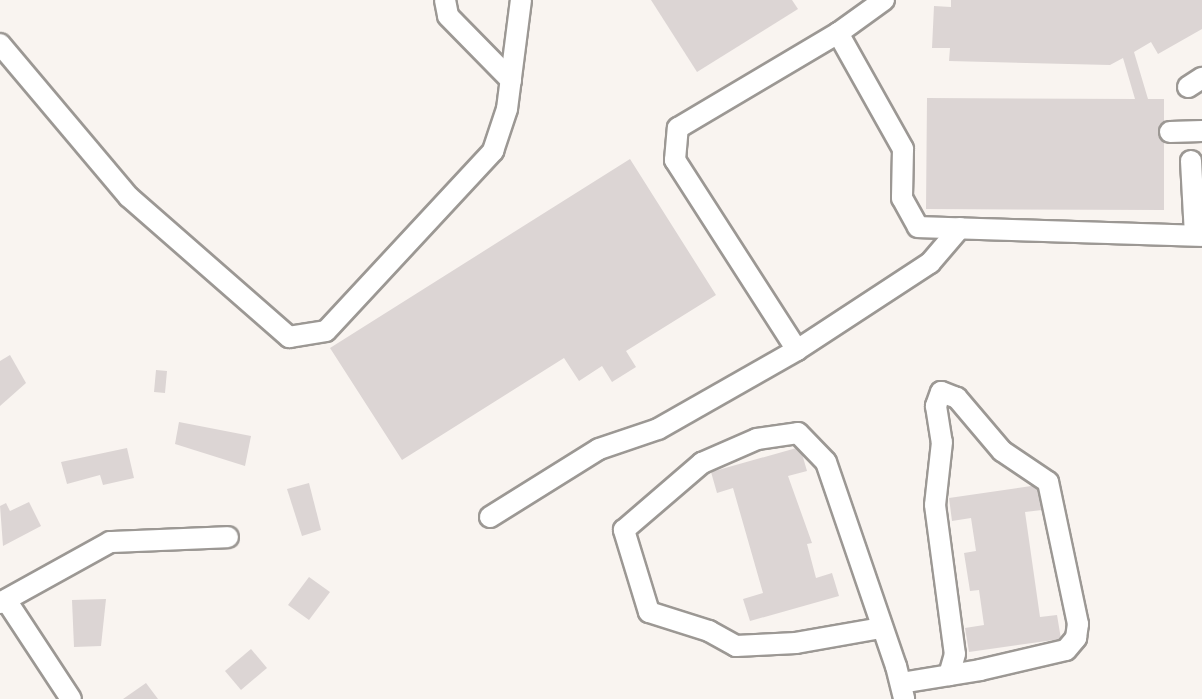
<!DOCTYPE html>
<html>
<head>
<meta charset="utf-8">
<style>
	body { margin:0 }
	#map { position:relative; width:1202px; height:699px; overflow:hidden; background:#f9f4f0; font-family:"DejaVu Sans",sans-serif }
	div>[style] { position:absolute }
	.building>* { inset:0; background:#dcd5d4 }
	.roads { filter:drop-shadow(2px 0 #9c9894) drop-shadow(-2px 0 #9c9894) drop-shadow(0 2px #9c9894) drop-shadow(0 -2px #9c9894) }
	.minor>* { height:20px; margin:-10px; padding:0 10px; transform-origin:10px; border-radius:10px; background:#fff }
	span { translate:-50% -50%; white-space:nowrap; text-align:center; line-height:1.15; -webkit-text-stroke:4.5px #f9f4f0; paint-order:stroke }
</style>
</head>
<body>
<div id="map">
	<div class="building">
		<i style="clip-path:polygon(651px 0,792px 0,798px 9px,697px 72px)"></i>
		<i style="clip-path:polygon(951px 0,1202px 0,1202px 29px,1158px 54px,1151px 42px,1134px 52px,1148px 99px,1164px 99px,1164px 210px,926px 209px,927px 98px,1135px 99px,1123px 58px,1110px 65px,949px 61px,950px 48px,932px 48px,934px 6px,951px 7px)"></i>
		<i style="clip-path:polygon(630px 159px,716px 295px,626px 351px,636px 367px,612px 382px,602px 366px,579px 381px,564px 358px,402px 460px,330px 348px)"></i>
		<i style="clip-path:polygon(10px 355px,26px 383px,0 406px,0 361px)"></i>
		<i style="clip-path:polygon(156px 370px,167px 371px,165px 393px,154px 392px)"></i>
		<i style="clip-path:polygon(179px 422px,251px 436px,245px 466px,175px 444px)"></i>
		<i style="clip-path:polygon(800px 447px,807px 471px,788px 476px,812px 543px,807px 544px,816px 578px,832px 573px,839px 596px,750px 621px,743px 599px,763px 593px,733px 488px,717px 493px,711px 472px)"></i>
		<i style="clip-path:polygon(127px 448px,134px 478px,103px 485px,100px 475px,67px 484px,61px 462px)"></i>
		<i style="clip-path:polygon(309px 483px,321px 530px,302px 536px,287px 489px)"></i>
		<i style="clip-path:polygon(1038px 485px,1042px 510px,1025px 512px,1040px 617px,1057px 615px,1061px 639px,969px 652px,965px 628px,984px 625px,979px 590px,970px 591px,964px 553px,976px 551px,971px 518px,952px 521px,949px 498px)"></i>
		<i style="clip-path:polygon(29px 502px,41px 526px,3px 546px,0 506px,6px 503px,10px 511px)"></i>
		<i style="clip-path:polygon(309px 577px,330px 592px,309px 620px,288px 605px)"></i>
		<i style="clip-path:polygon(106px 599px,101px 646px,74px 647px,72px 600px)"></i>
		<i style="clip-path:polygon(251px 649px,267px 668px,241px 690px,225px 671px)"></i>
		<i style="clip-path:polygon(146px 683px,158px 699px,123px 699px)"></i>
	</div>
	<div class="roads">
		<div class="minor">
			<i style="left:445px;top:0;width:16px;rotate:79deg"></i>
			<i style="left:448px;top:16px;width:90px;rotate:45.5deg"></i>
			<i style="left:884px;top:0;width:57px;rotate:144.3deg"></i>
			<i style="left:838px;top:33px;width:133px;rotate:60.7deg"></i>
			<i style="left:903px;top:149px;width:49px;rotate:91.2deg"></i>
			<i style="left:902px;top:198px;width:33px;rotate:61deg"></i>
			<i style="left:918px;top:227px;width:284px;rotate:1.8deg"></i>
			<i style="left:0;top:44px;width:200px;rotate:49.9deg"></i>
			<i style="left:129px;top:197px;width:213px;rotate:41.2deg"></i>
			<i style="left:289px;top:337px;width:37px;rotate:-9deg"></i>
			<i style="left:326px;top:331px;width:246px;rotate:-47.1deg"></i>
			<i style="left:493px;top:151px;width:44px;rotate:-71.6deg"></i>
			<i style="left:507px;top:109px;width:110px;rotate:-82.7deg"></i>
			<i style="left:1188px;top:87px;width:17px;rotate:-33deg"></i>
			<i style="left:1170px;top:132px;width:32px;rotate:-2deg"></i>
			<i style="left:1191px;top:161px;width:73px;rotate:86.9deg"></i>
			<i style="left:797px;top:350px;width:226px;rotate:-122.7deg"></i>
			<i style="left:675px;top:160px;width:32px;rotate:-85deg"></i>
			<i style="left:678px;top:128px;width:186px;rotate:-30.7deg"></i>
			<i style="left:490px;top:517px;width:128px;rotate:-32deg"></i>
			<i style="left:599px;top:449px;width:62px;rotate:-18.7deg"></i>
			<i style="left:658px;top:429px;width:160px;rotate:-29.6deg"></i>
			<i style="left:797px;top:350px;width:159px;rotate:-33.2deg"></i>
			<i style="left:930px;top:263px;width:46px;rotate:-49.4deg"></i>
			<i style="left:6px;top:600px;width:118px;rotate:56.7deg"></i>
			<i style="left:0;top:603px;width:126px;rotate:-29deg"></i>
			<i style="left:110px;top:542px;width:118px;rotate:-2.4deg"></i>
			<i style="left:881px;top:628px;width:86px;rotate:170deg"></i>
			<i style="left:796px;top:643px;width:60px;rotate:177.1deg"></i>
			<i style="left:736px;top:646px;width:31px;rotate:-151deg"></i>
			<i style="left:709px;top:631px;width:63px;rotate:-162.4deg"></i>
			<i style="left:649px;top:612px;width:86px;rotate:-107deg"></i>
			<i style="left:624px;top:530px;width:103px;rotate:-40.7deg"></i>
			<i style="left:702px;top:463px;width:60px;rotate:-23.6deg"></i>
			<i style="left:757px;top:439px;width:41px;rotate:-8.3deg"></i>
			<i style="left:798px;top:433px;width:40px;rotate:46deg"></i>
			<i style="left:826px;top:462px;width:216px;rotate:71.1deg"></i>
			<i style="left:896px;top:666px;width:34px;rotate:76deg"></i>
			<i style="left:901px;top:683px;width:80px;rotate:-9.3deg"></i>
			<i style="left:980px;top:670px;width:88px;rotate:-13.1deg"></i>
			<i style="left:1066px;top:650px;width:16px;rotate:-50deg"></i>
			<i style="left:1076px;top:638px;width:14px;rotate:-82deg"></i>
			<i style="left:1078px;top:624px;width:145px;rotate:-101.9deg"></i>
			<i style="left:1048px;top:482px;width:55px;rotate:-146deg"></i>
			<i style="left:1002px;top:451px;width:70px;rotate:-130.3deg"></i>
			<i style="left:957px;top:398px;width:17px;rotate:-159deg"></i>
			<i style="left:941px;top:392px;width:15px;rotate:110deg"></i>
			<i style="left:936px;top:406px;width:36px;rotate:81deg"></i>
			<i style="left:942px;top:442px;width:63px;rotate:96.3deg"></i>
			<i style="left:935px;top:505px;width:150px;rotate:82.4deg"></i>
			<i style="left:955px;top:654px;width:22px;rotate:106deg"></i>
		</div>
	</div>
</div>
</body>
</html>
